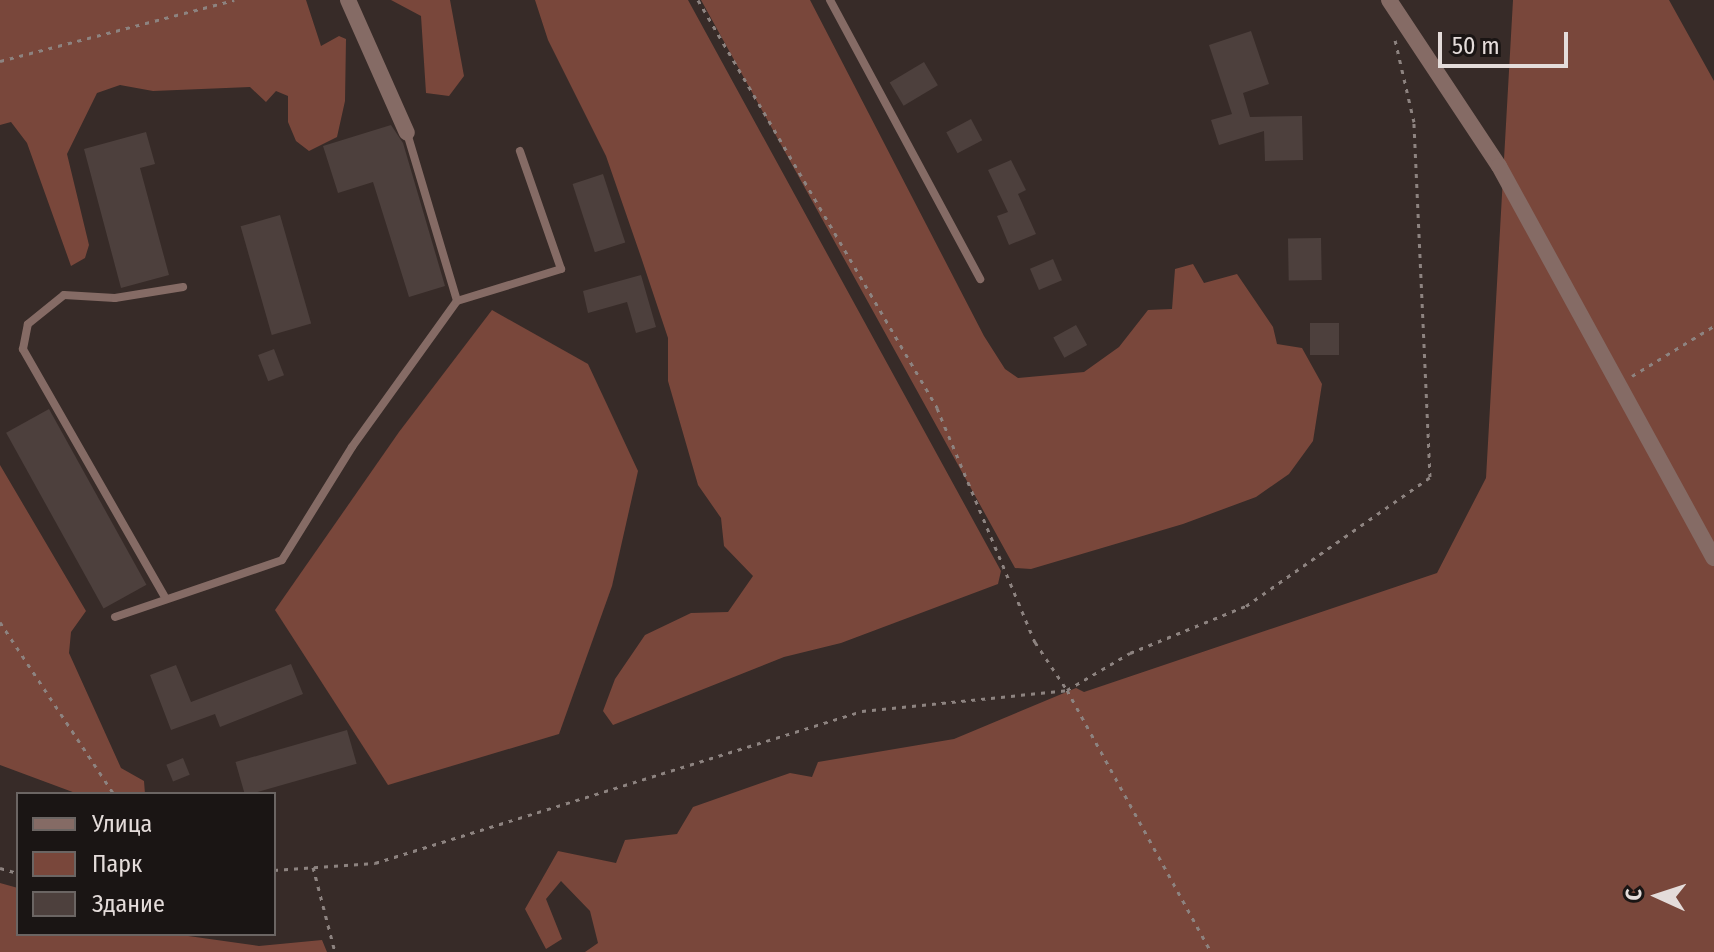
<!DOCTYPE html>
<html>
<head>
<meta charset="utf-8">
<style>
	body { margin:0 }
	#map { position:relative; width:1714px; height:952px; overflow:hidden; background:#372b28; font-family:"Fira Sans Condensed",sans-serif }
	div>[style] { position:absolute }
	.green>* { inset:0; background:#79473b }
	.building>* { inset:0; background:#4d403d; transform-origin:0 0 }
	.path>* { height:3px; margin-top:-1.5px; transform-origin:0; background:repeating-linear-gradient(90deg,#8d8380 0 4px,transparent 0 10px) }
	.lane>* { height:8px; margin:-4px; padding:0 4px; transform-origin:4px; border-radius:4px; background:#856b65 }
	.street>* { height:16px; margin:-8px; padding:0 8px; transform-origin:8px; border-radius:8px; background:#856b65 }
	span { translate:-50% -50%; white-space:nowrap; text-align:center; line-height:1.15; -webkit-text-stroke:7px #1a1514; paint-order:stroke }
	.legend { position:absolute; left:16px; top:792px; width:260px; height:144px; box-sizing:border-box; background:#1a1514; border:2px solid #6b6563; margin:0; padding:10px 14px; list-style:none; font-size:24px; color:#e4dcda }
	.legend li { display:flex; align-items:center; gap:16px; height:40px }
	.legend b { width:40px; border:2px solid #6b6563 }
	.north { position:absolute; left:1618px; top:856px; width:80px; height:80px; -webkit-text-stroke:6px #1a1514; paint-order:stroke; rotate:273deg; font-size:22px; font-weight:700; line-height:32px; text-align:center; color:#e4dcda }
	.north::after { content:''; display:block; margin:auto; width:28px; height:36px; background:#e4dcda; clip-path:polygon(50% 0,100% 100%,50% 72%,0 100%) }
	.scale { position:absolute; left:1438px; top:32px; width:130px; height:36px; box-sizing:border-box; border:4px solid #e4dcda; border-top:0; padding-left:10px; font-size:24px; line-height:28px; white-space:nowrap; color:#e4dcda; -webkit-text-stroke:6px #1a1514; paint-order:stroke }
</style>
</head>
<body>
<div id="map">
	<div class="green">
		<i style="clip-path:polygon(0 0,306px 0,321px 46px,339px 36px,346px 39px,345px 101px,337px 137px,309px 151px,296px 141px,288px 122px,288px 96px,276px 91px,266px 102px,250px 87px,153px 91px,120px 85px,97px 93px,67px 154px,89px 245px,85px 258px,71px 266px,27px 143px,11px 122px,0 125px)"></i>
		<i style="clip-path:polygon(391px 0,450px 0,464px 76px,449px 96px,426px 93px,421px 16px)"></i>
		<i style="clip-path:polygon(535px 0,688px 0,1001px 571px,998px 584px,841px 643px,784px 657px,613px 725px,603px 711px,615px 679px,645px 635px,691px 613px,728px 612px,753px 576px,724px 546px,721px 518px,698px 485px,668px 381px,668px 338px,641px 257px,606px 156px,548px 40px)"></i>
		<i style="clip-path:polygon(701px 0,810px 0,984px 336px,1005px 369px,1018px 378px,1084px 372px,1119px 347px,1148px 310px,1172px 309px,1175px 269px,1193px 264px,1204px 283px,1237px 274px,1273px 327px,1277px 344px,1302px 348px,1322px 384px,1313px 441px,1289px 474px,1256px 497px,1183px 524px,1031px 569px,1015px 568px)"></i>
		<i style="clip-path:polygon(1513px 0,1669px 0,1714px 81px,1714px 952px,585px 952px,598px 943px,590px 911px,561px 881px,546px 899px,562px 939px,546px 949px,525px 909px,558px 851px,616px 863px,625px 840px,677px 834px,693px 807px,790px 773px,812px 777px,818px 762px,954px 739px,1076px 688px,1084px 692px,1437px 573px,1486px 478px)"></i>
		<i style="clip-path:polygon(492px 310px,588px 364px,638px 471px,612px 586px,559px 734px,388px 785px,275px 610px,399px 432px)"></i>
		<i style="clip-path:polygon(0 465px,86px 611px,71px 632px,69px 653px,121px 768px,144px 781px,145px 794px,78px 794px,0 765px)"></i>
		<i style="clip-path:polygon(0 883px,18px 888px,18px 934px,174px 934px,259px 946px,322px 940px,327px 952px,0 952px)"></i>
	</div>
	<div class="building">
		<i style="clip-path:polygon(1251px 31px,1269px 84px,1243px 93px,1250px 117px,1302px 116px,1303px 160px,1265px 161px,1264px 131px,1219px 145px,1211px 120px,1232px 114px,1209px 45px)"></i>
		<i style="left:924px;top:62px;width:27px;height:40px;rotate:59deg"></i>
		<i style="left:971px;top:119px;width:24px;height:28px;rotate:62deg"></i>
		<i style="clip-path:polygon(391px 125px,403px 143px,445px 286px,409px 297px,373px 182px,338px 193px,323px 146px)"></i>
		<i style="clip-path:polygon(146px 132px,155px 164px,140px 168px,169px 275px,121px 288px,84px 149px)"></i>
		<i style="clip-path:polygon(1011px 160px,1026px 190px,1018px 194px,1036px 234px,1009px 245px,997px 216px,1008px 212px,988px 170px)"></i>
		<i style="left:603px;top:174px;width:72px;height:32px;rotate:72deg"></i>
		<i style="left:280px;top:215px;width:113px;height:41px;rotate:74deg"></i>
		<i style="left:1321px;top:238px;width:42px;height:33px;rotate:89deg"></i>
		<i style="left:1053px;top:259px;width:23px;height:25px;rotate:67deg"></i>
		<i style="clip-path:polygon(641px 275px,656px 327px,636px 333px,627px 302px,588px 313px,583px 291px)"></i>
		<i style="left:1310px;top:323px;width:29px;height:32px"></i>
		<i style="left:1076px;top:325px;width:23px;height:26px;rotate:61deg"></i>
		<i style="left:274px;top:349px;width:28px;height:17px;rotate:69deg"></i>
		<i style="left:49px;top:409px;width:201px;height:49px;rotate:61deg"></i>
		<i style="clip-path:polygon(291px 664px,303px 694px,220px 727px,215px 714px,171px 730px,150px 675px,176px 665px,191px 702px)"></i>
		<i style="left:347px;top:730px;width:35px;height:116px;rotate:74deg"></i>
		<i style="left:183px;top:758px;width:18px;height:18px;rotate:68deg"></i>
	</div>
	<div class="path">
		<i style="left:698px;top:0;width:473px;rotate:59.6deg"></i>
		<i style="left:937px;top:408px;width:254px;rotate:67.3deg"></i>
		<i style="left:1035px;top:642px;width:58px;rotate:56.3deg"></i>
		<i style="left:1067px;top:690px;width:299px;rotate:61.2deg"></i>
		<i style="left:0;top:61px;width:242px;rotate:-14.6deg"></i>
		<i style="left:1632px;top:376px;width:96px;rotate:-31.4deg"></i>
		<i style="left:0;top:622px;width:206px;rotate:56.5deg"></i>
		<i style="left:313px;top:867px;width:88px;rotate:75.5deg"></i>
		<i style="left:0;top:868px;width:19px;rotate:16deg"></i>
		<i style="left:274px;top:870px;width:101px;rotate:-4deg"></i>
		<i style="left:375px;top:863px;width:510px;rotate:-17.33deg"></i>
		<i style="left:862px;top:711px;width:206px;rotate:-5.8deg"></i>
		<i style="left:1067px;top:690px;width:73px;rotate:-30.4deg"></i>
		<i style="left:1130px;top:653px;width:125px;rotate:-22.1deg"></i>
		<i style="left:1246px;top:606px;width:225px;rotate:-35deg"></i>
		<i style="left:1430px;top:477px;width:355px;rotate:-92.6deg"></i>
		<i style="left:1414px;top:122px;width:84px;rotate:-103deg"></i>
	</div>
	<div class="lane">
		<i style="left:830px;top:0;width:317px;rotate:61.7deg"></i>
		<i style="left:407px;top:133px;width:175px;rotate:73.4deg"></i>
		<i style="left:166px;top:599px;width:288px;rotate:-119.8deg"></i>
		<i style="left:23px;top:349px;width:25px;rotate:-79deg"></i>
		<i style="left:28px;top:324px;width:46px;rotate:-38.9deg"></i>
		<i style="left:64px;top:295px;width:51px;rotate:3.4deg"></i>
		<i style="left:115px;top:298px;width:69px;rotate:-9.2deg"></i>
		<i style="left:115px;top:617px;width:176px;rotate:-18.8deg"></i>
		<i style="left:282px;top:560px;width:133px;rotate:-58.2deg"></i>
		<i style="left:352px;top:447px;width:180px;rotate:-54.3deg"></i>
		<i style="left:457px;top:301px;width:109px;rotate:-17.1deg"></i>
		<i style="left:561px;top:269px;width:125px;rotate:-109.2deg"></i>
	</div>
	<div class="street">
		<i style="left:348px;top:0;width:145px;rotate:66.1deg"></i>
		<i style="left:1389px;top:0;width:199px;rotate:56.5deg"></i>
		<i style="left:1499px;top:166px;width:447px;rotate:61.3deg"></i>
	</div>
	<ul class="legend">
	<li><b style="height:10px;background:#856b65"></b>Улица</li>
	<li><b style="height:22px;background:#79473b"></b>Парк</li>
	<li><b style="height:22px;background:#4d403d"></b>Здание</li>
	</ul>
	<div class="north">С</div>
	<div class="scale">50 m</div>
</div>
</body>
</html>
